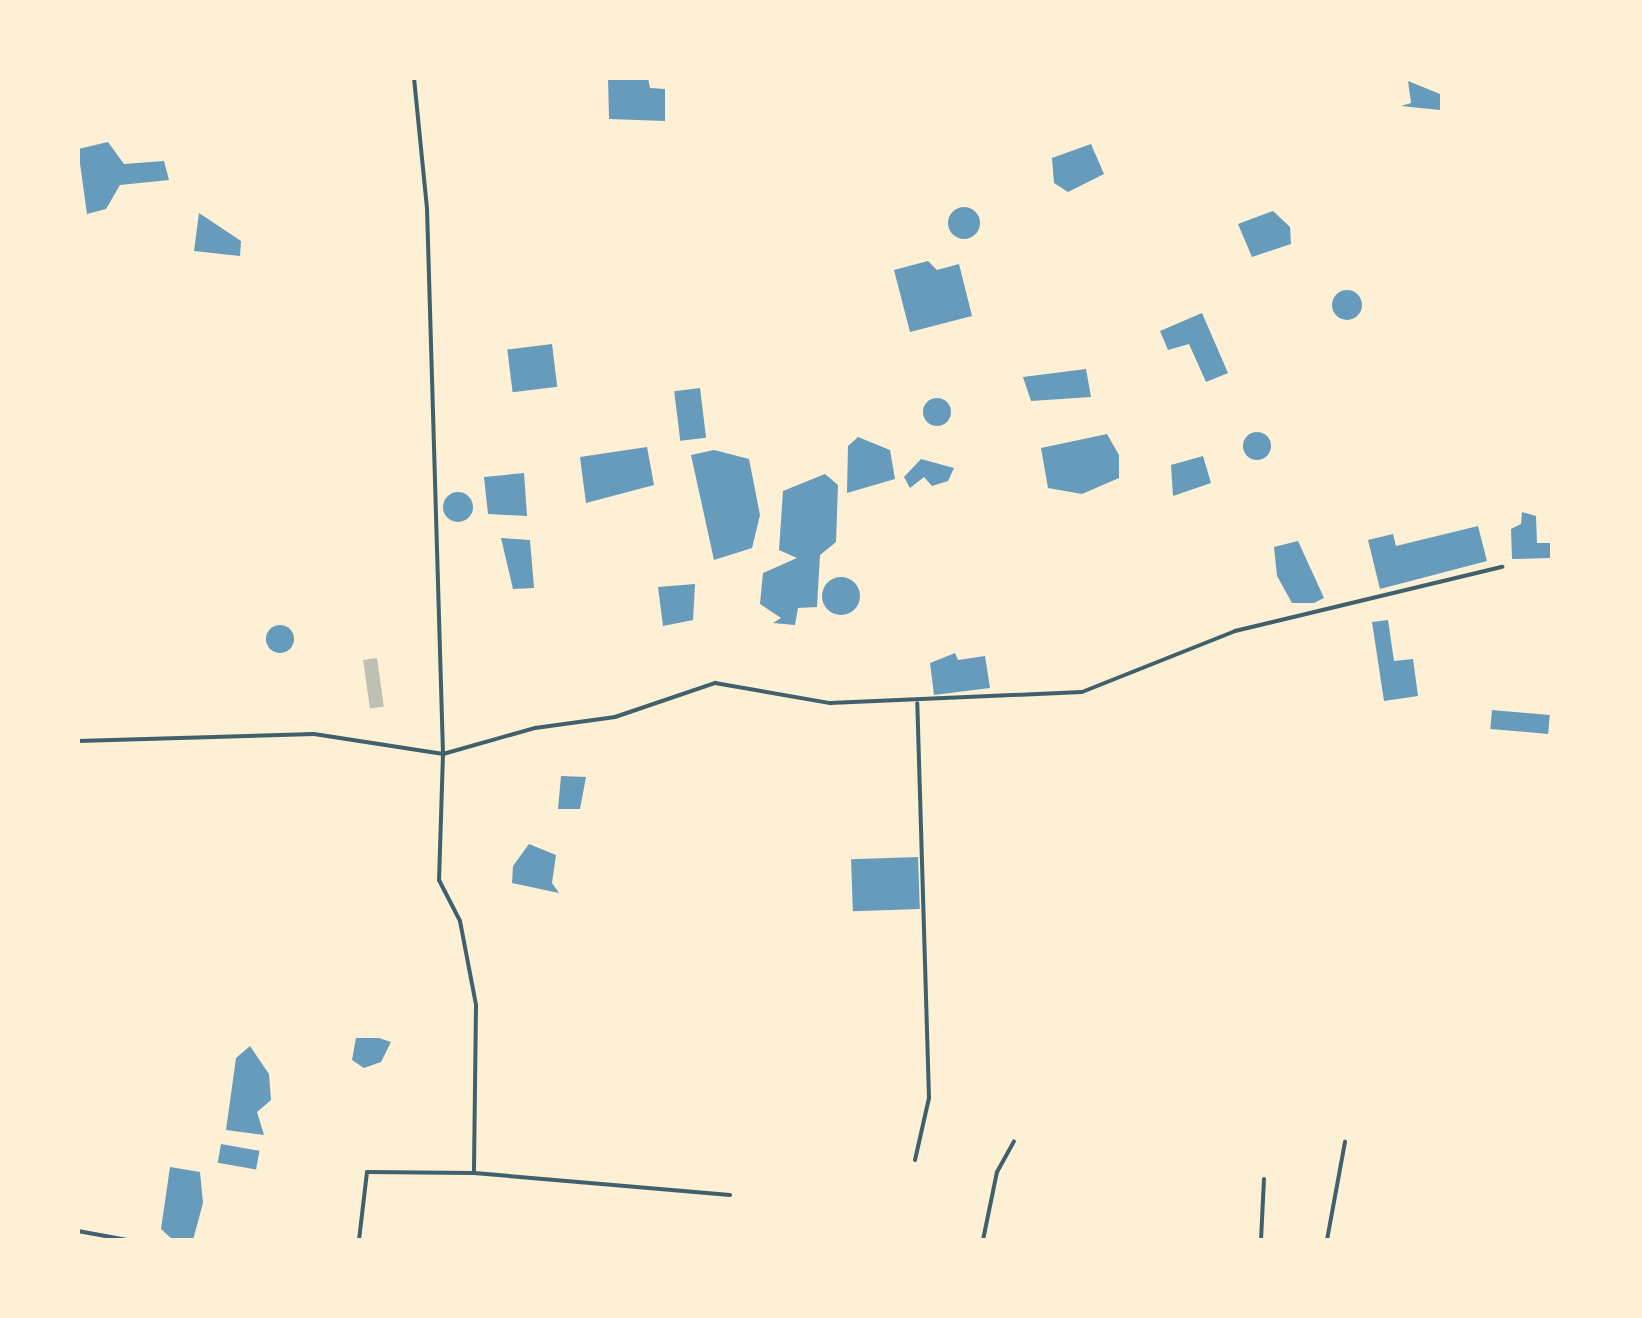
<!DOCTYPE html>
<html>
<head>
<meta charset="utf-8">
<style>
	body { margin:0 }
	#map { position:relative; width:1642px; height:1318px; overflow:hidden; background:#fdf0d5; font-family:Raleway,sans-serif }
	div>[style] { position:absolute }
	.water>* { inset:0; background:#669bbc; transform-origin:0 0 }
	.round { border-radius:50% }
	.building>* { inset:0; background:#bec0b2; transform-origin:0 0 }
	.minor>* { height:4px; margin:-2px; padding:0 2px; transform-origin:2px; border-radius:2px; background:#3f606c }
	span { translate:-50% -50%; white-space:nowrap; text-align:center; line-height:1.15; -webkit-text-stroke:8px #fdf0d5; paint-order:stroke }
	.frame { position:absolute; inset:0; border:80px solid #fdf0d5; pointer-events:none }
</style>
</head>
<body>
<div id="map">
	<div class="water">
		<i style="clip-path:polygon(608px 78px,648px 78px,650px 88px,665px 89px,665px 121px,609px 119px)"></i>
		<i style="clip-path:polygon(1408px 81px,1440px 94px,1440px 110px,1401px 106px,1411px 103px)"></i>
		<i style="clip-path:polygon(108px 142px,124px 164px,164px 161px,169px 180px,120px 185px,106px 209px,87px 214px,78px 149px)"></i>
		<i style="clip-path:polygon(1091px 144px,1104px 174px,1068px 192px,1054px 183px,1052px 158px)"></i>
		<i class="round" style="left:948px;top:207px;width:32px;height:32px"></i>
		<i style="clip-path:polygon(1273px 211px,1290px 227px,1291px 244px,1252px 257px,1238px 224px)"></i>
		<i style="clip-path:polygon(199px 213px,241px 241px,240px 256px,194px 251px)"></i>
		<i style="clip-path:polygon(928px 261px,937px 270px,959px 264px,972px 316px,910px 332px,894px 270px)"></i>
		<i class="round" style="left:1332px;top:290px;width:30px;height:30px"></i>
		<i style="clip-path:polygon(1202px 313px,1228px 373px,1206px 382px,1189px 344px,1168px 350px,1160px 331px)"></i>
		<i style="left:552px;top:344px;width:43px;height:45px;rotate:83deg"></i>
		<i style="clip-path:polygon(1086px 369px,1091px 397px,1031px 401px,1023px 377px)"></i>
		<i style="left:700px;top:388px;width:50px;height:26px;rotate:83deg"></i>
		<i class="round" style="left:923px;top:398px;width:28px;height:28px"></i>
		<i class="round" style="left:1243px;top:432px;width:28px;height:28px"></i>
		<i style="clip-path:polygon(1107px 434px,1119px 455px,1119px 478px,1082px 494px,1048px 488px,1041px 448px)"></i>
		<i style="clip-path:polygon(858px 437px,890px 450px,895px 479px,847px 493px,848px 446px)"></i>
		<i style="clip-path:polygon(647px 447px,654px 485px,586px 503px,580px 457px)"></i>
		<i style="clip-path:polygon(714px 450px,749px 459px,760px 515px,752px 548px,714px 560px,691px 455px)"></i>
		<i style="clip-path:polygon(1203px 456px,1211px 483px,1173px 496px,1171px 465px)"></i>
		<i style="clip-path:polygon(921px 459px,954px 468px,948px 481px,932px 486px,924px 477px,910px 488px,904px 477px)"></i>
		<i style="clip-path:polygon(524px 473px,527px 516px,488px 514px,484px 477px)"></i>
		<i style="clip-path:polygon(825px 474px,838px 485px,836px 542px,820px 555px,817px 607px,798px 608px,795px 625px,773px 623px,781px 618px,760px 604px,763px 573px,797px 558px,779px 550px,783px 491px)"></i>
		<i class="round" style="left:443px;top:492px;width:30px;height:30px"></i>
		<i style="clip-path:polygon(1522px 512px,1536px 516px,1537px 543px,1550px 543px,1550px 558px,1512px 559px,1511px 529px,1521px 524px)"></i>
		<i style="clip-path:polygon(1478px 526px,1487px 561px,1380px 589px,1368px 540px,1393px 534px,1396px 546px)"></i>
		<i style="clip-path:polygon(501px 538px,530px 540px,534px 588px,513px 589px)"></i>
		<i style="clip-path:polygon(1298px 541px,1324px 598px,1314px 603px,1292px 603px,1277px 576px,1274px 547px)"></i>
		<i class="round" style="left:822px;top:577px;width:38px;height:38px"></i>
		<i style="clip-path:polygon(695px 584px,693px 620px,663px 626px,658px 587px)"></i>
		<i style="clip-path:polygon(1388px 620px,1394px 661px,1413px 659px,1418px 696px,1384px 701px,1372px 622px)"></i>
		<i class="round" style="left:266px;top:625px;width:28px;height:28px"></i>
		<i style="clip-path:polygon(955px 653px,958px 660px,985px 656px,990px 688px,934px 695px,930px 663px)"></i>
		<i style="left:1492px;top:710px;width:58px;height:19px;rotate:5deg"></i>
		<i style="clip-path:polygon(561px 776px,586px 777px,580px 809px,558px 809px)"></i>
		<i style="clip-path:polygon(529px 844px,556px 855px,552px 883px,559px 893px,512px 883px,513px 866px)"></i>
		<i style="left:918px;top:857px;width:52px;height:67px;rotate:88deg"></i>
		<i style="clip-path:polygon(356px 1038px,379px 1038px,391px 1042px,381px 1062px,364px 1068px,352px 1060px)"></i>
		<i style="clip-path:polygon(250px 1046px,269px 1074px,271px 1100px,257px 1112px,264px 1135px,226px 1130px,236px 1058px)"></i>
		<i style="left:221px;top:1144px;width:39px;height:19px;rotate:10deg"></i>
		<i style="clip-path:polygon(170px 1167px,200px 1172px,203px 1203px,193px 1240px,173px 1240px,161px 1229px)"></i>
	</div>
	<div class="building">
		<i style="left:377px;top:658px;width:49px;height:14px;rotate:82deg"></i>
	</div>
	<div class="minor">
		<i style="left:414px;top:78px;width:131px;rotate:84.3deg"></i>
		<i style="left:427px;top:208px;width:546px;rotate:88.32deg"></i>
		<i style="left:443px;top:754px;width:126px;rotate:91.8deg"></i>
		<i style="left:439px;top:880px;width:46px;rotate:62.9deg"></i>
		<i style="left:460px;top:921px;width:86px;rotate:79.2deg"></i>
		<i style="left:476px;top:1005px;width:168px;rotate:90.7deg"></i>
		<i style="left:78px;top:741px;width:236px;rotate:-1.7deg"></i>
		<i style="left:314px;top:734px;width:131px;rotate:8.8deg"></i>
		<i style="left:443px;top:754px;width:96px;rotate:-15.8deg"></i>
		<i style="left:535px;top:728px;width:81px;rotate:-7.8deg"></i>
		<i style="left:615px;top:717px;width:106px;rotate:-18.8deg"></i>
		<i style="left:715px;top:683px;width:117px;rotate:9.9deg"></i>
		<i style="left:830px;top:703px;width:252px;rotate:-2.5deg"></i>
		<i style="left:1082px;top:692px;width:165px;rotate:-21.7deg"></i>
		<i style="left:1235px;top:631px;width:275px;rotate:-13.5deg"></i>
		<i style="left:915px;top:1160px;width:64px;rotate:-77.3deg"></i>
		<i style="left:929px;top:1098px;width:395px;rotate:-91.7deg"></i>
		<i style="left:78px;top:1231px;width:50px;rotate:10.4deg"></i>
		<i style="left:359px;top:1240px;width:68px;rotate:-83.3deg"></i>
		<i style="left:367px;top:1172px;width:107px;rotate:0.5deg"></i>
		<i style="left:474px;top:1173px;width:257px;rotate:4.9deg"></i>
		<i style="left:983px;top:1240px;width:69px;rotate:-78.4deg"></i>
		<i style="left:997px;top:1172px;width:35px;rotate:-61deg"></i>
		<i style="left:1261px;top:1240px;width:61px;rotate:-87.2deg"></i>
		<i style="left:1327px;top:1240px;width:100px;rotate:-79.6deg"></i>
	</div>
	<div class="frame"></div>
</div>
</body>
</html>
